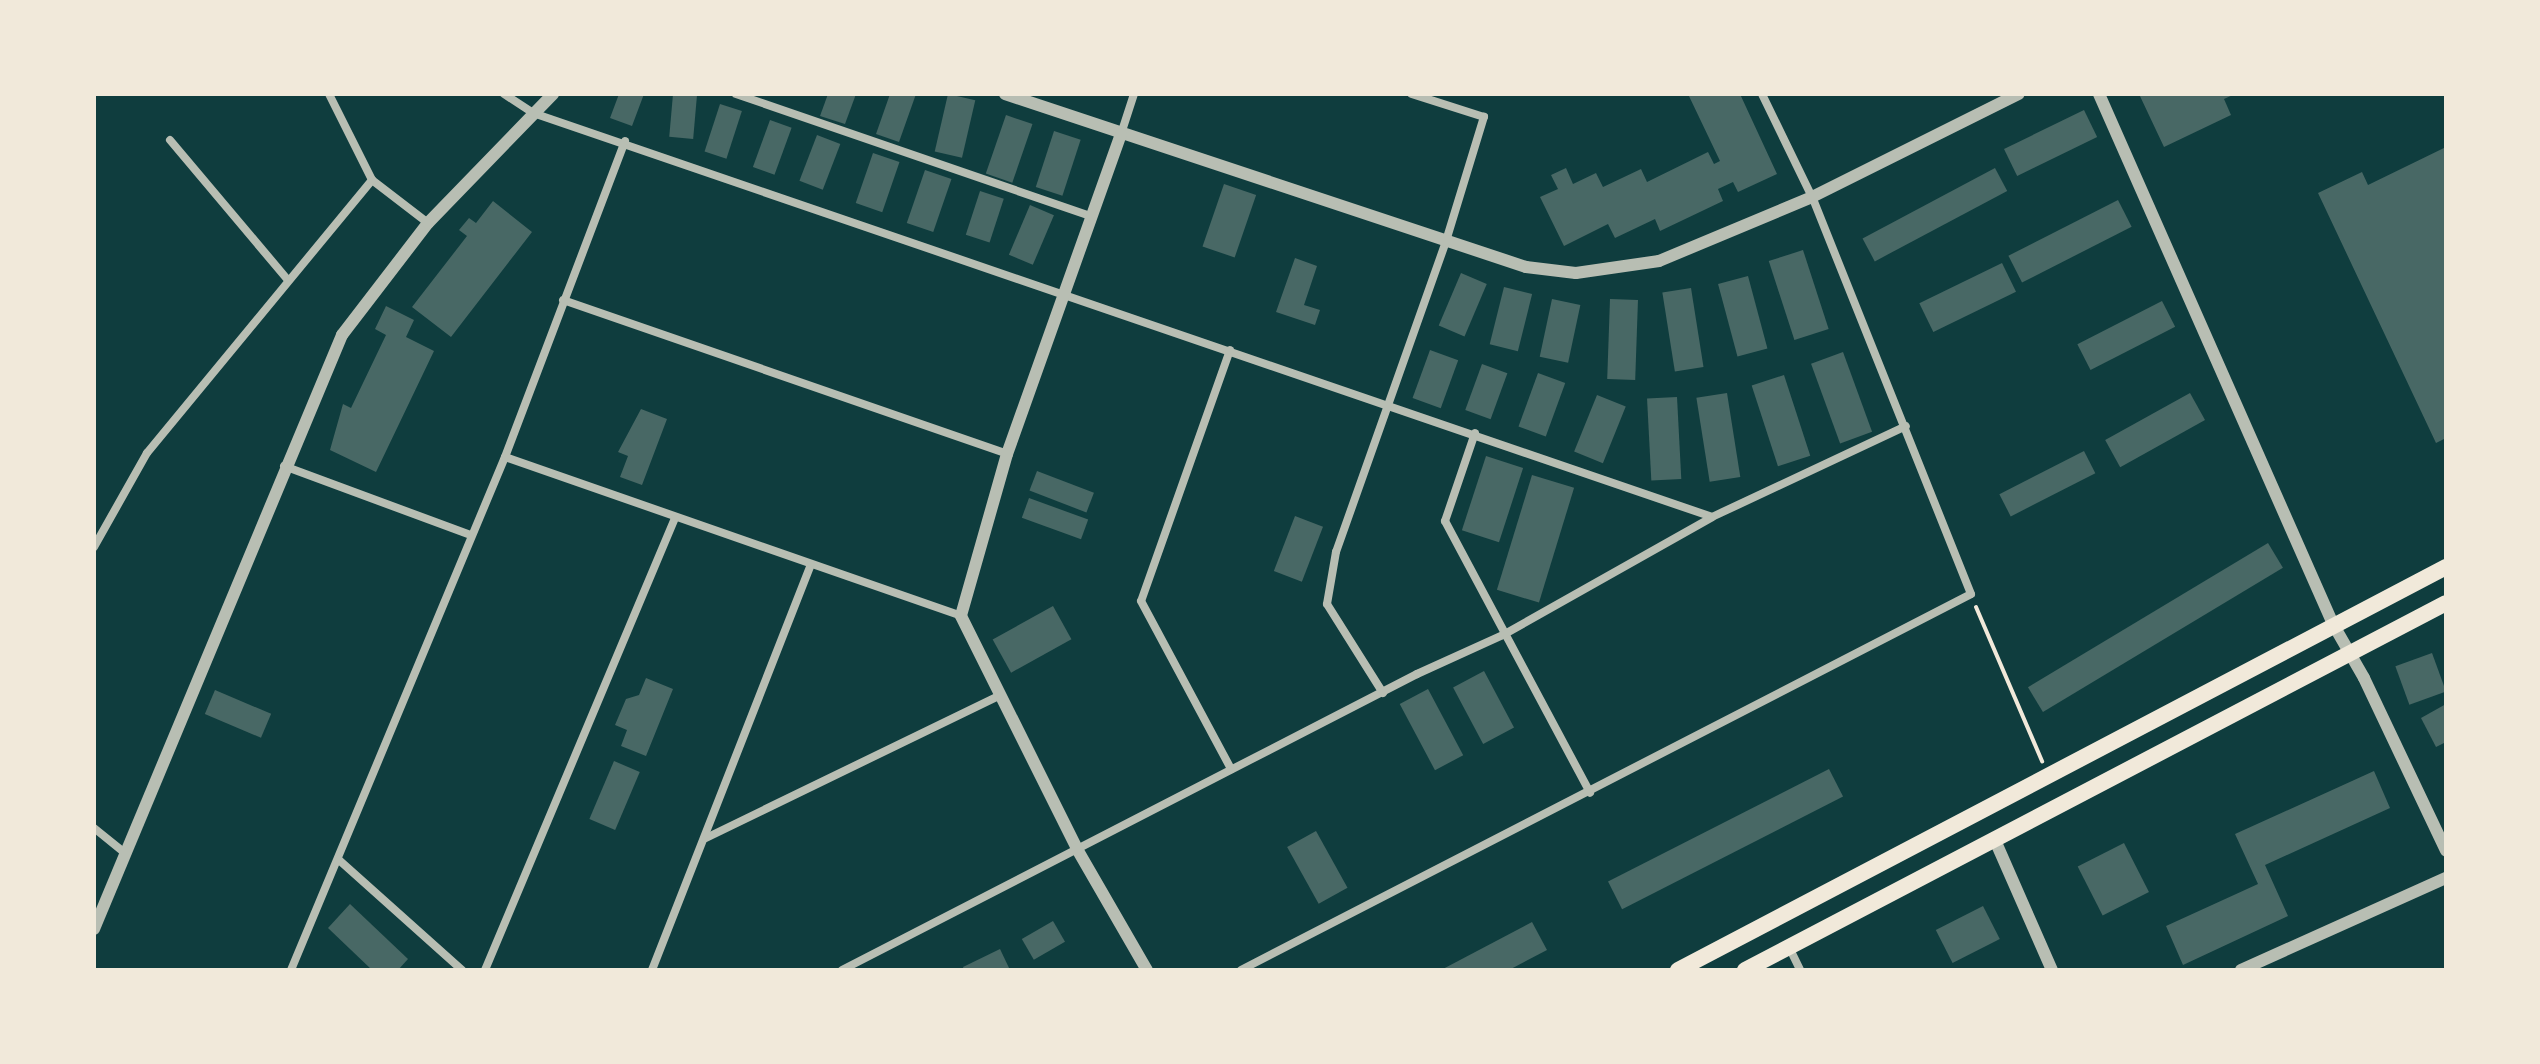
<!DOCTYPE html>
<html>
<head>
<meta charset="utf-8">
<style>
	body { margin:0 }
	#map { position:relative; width:2540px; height:1064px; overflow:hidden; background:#0f3d3e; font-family:Ubuntu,sans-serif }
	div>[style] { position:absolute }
	.building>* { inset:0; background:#486865; transform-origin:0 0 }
	.path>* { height:4px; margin:-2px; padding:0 2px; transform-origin:2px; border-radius:2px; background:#f1e9da }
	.minor>* { height:8px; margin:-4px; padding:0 4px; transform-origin:4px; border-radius:4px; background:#b8beb3 }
	.tertiary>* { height:12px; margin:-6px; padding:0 6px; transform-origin:6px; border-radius:6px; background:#b8beb3 }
	.trunk>* { height:16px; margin:-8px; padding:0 8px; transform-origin:8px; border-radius:8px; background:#f1e9da }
	span { translate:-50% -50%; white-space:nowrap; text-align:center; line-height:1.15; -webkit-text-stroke:7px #f1e9da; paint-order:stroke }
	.frame { position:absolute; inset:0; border:96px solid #f1e9da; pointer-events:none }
</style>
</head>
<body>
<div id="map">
	<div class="building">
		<i style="clip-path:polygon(619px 94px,644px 94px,632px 126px,610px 118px)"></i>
		<i style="left:673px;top:94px;width:24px;height:43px;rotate:5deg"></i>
		<i style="clip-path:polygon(828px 94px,856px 94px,845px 124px,820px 116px)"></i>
		<i style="clip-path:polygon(890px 94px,916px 94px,899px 142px,876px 134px)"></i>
		<i style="left:948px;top:94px;width:28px;height:59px;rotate:13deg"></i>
		<i style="clip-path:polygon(1688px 94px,1740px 94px,1777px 174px,1738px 192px,1733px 182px,1718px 189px,1723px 201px,1660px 231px,1655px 219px,1615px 238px,1608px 224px,1564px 246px,1540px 197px,1558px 189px,1551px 175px,1566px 168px,1573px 184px,1596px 173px,1603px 187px,1641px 169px,1647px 182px,1708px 152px,1714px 164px,1720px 161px)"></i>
		<i style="clip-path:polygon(2139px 94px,2235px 94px,2224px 99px,2231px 115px,2164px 147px)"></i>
		<i style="left:720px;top:104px;width:23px;height:50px;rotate:18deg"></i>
		<i style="left:2084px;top:110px;width:30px;height:89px;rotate:64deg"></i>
		<i style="left:1006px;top:115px;width:28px;height:62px;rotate:19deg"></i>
		<i style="left:770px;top:120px;width:23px;height:50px;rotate:20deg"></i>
		<i style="left:1054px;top:131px;width:28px;height:59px;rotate:18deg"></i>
		<i style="left:817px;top:135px;width:25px;height:49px;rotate:21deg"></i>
		<i style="clip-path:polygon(2446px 147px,2446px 438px,2436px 443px,2318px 193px,2362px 172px,2368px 185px)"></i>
		<i style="left:873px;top:153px;width:28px;height:53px;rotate:19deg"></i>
		<i style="left:1995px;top:168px;width:26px;height:150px;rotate:62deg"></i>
		<i style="left:925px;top:170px;width:28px;height:56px;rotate:19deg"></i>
		<i style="left:1224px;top:184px;width:34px;height:66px;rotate:19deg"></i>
		<i style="left:980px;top:191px;width:25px;height:46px;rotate:18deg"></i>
		<i style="left:2118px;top:200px;width:30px;height:123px;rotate:63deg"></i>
		<i style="clip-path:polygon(493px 201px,532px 232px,451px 337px,412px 307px,467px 236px,459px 230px,469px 218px,476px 223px)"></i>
		<i style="left:1030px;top:205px;width:26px;height:54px;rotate:23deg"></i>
		<i style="left:1803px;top:250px;width:83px;height:36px;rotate:72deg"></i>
		<i style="clip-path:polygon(1295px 258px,1317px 266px,1304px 305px,1320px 310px,1315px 325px,1276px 312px)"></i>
		<i style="left:2002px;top:263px;width:32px;height:92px;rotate:64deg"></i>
		<i style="left:1461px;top:273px;width:28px;height:57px;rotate:23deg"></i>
		<i style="left:1748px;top:276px;width:75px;height:31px;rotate:75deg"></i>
		<i style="left:1504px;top:287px;width:29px;height:59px;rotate:14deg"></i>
		<i style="left:1691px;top:288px;width:80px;height:29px;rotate:81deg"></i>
		<i style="left:1552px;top:299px;width:29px;height:59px;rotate:12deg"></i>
		<i style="left:1610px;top:299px;width:28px;height:80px;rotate:2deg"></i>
		<i style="left:2162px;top:301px;width:29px;height:95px;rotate:63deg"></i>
		<i style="clip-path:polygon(386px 306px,414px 320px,406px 337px,434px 351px,376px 472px,330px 450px,343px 404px,351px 408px,386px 335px,375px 329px)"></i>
		<i style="left:1430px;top:350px;width:30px;height:51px;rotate:20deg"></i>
		<i style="left:1843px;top:352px;width:85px;height:34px;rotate:70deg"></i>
		<i style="left:1482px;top:364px;width:27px;height:49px;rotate:20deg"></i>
		<i style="left:1538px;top:373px;width:29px;height:57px;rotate:20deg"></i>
		<i style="left:1784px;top:375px;width:85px;height:34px;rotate:72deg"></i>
		<i style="left:1727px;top:393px;width:85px;height:31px;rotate:81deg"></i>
		<i style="left:2190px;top:393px;width:31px;height:97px;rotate:61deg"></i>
		<i style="left:1597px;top:395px;width:31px;height:61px;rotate:22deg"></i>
		<i style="left:1677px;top:397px;width:82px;height:30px;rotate:87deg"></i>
		<i style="clip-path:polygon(641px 409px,667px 419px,642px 485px,620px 477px,628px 456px,618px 452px)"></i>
		<i style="left:2084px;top:451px;width:25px;height:95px;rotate:63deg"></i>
		<i style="left:1486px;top:456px;width:39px;height:78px;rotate:18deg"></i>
		<i style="left:1037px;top:471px;width:61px;height:21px;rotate:21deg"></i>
		<i style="left:1532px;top:475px;width:44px;height:120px;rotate:17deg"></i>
		<i style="left:1029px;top:498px;width:63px;height:21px;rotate:20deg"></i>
		<i style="left:1295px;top:516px;width:30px;height:59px;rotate:21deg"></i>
		<i style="left:2268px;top:543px;width:29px;height:280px;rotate:59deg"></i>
		<i style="left:1053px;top:606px;width:38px;height:69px;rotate:61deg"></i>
		<i style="left:2432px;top:653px;width:41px;height:39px;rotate:70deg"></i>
		<i style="left:1484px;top:671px;width:64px;height:35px;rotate:62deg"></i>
		<i style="clip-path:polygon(646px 678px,673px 689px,646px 756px,621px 746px,627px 730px,615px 725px,626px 699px,639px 695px)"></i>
		<i style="left:1428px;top:689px;width:75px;height:32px;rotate:62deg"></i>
		<i style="left:215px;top:690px;width:61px;height:26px;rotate:23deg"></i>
		<i style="clip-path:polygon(2446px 704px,2446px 742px,2436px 747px,2421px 718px)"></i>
		<i style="left:614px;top:761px;width:28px;height:63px;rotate:23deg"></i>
		<i style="left:1829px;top:769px;width:31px;height:248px;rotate:63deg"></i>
		<i style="clip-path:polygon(2374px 771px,2390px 808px,2265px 865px,2288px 916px,2183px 965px,2166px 926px,2258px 884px,2235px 834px)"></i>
		<i style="left:1316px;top:831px;width:65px;height:33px;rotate:61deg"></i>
		<i style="left:2124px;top:843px;width:55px;height:52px;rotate:63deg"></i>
		<i style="clip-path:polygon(350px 904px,408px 959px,398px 970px,372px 970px,328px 928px)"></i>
		<i style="left:1983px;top:906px;width:37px;height:53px;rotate:63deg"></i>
		<i style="left:1053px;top:921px;width:24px;height:36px;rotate:60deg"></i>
		<i style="clip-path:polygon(1532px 922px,1547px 950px,1509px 970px,1441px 970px)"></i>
		<i style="clip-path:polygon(1000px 949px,1010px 970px,964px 970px,963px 967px)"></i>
	</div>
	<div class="path">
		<i style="left:1976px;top:607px;width:168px;rotate:66.8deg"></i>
	</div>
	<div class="minor">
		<i style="left:329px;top:94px;width:96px;rotate:63.4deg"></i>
		<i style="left:372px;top:180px;width:71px;rotate:37.5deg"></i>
		<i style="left:504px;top:94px;width:35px;rotate:33deg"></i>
		<i style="left:533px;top:113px;width:1246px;rotate:18.91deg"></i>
		<i style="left:736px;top:94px;width:374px;rotate:19deg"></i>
		<i style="left:1121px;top:134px;width:42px;rotate:-72deg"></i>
		<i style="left:170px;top:140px;width:183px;rotate:49.9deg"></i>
		<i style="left:563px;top:300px;width:470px;rotate:19.1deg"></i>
		<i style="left:1230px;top:350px;width:266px;rotate:109.5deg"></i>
		<i style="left:1141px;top:601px;width:191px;rotate:61.8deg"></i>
		<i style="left:1475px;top:433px;width:93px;rotate:108.8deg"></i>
		<i style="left:1445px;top:521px;width:308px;rotate:61.9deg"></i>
		<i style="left:505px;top:457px;width:483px;rotate:19.2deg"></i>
		<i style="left:284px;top:466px;width:199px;rotate:20.3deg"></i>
		<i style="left:94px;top:547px;width:108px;rotate:-60.6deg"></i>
		<i style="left:147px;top:453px;width:354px;rotate:-50.5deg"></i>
		<i style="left:1383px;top:693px;width:105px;rotate:-122.2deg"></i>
		<i style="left:1327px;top:604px;width:53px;rotate:-80.2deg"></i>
		<i style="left:1336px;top:552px;width:330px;rotate:-70.5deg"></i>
		<i style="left:1446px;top:241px;width:130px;rotate:-73deg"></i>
		<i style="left:1484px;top:117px;width:76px;rotate:-162.3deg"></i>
		<i style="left:94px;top:828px;width:40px;rotate:39deg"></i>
		<i style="left:706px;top:838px;width:325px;rotate:-25.9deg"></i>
		<i style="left:339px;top:860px;width:165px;rotate:41.8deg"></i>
		<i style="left:1789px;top:947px;width:25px;rotate:64deg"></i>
		<i style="left:291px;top:970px;width:556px;rotate:-67.36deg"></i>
		<i style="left:505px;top:457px;width:338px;rotate:-69.2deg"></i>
		<i style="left:485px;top:970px;width:489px;rotate:-67.2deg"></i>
		<i style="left:652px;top:970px;width:435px;rotate:-68.6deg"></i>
		<i style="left:842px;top:970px;width:647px;rotate:-27.24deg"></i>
		<i style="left:1417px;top:674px;width:94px;rotate:-24.4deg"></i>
		<i style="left:1503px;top:635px;width:240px;rotate:-29.4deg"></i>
		<i style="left:1712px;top:517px;width:214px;rotate:-25.1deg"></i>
		<i style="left:1241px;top:970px;width:821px;rotate:-27.25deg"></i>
		<i style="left:1971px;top:594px;width:428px;rotate:-111.8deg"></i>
		<i style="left:1812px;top:197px;width:114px;rotate:-115.9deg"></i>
	</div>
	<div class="tertiary">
		<i style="left:1005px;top:94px;width:549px;rotate:18.37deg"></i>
		<i style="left:1526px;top:267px;width:50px;rotate:6.8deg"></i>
		<i style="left:1576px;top:273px;width:84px;rotate:-8.2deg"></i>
		<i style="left:1659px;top:261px;width:166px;rotate:-22.7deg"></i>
		<i style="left:1812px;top:197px;width:231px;rotate:-26.5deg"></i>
		<i style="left:2099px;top:94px;width:579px;rotate:66.18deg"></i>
		<i style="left:2333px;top:624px;width:62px;rotate:60.1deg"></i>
		<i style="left:2364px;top:678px;width:191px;rotate:64.6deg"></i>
		<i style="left:1121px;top:134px;width:340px;rotate:109.6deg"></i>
		<i style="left:1007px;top:454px;width:168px;rotate:105.9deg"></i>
		<i style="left:961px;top:616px;width:260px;rotate:63.5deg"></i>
		<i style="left:1077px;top:849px;width:140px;rotate:60deg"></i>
		<i style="left:1994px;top:838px;width:144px;rotate:66.3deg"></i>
		<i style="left:94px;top:929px;width:644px;rotate:-67.34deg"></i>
		<i style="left:342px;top:335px;width:141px;rotate:-52.5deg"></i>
		<i style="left:428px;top:223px;width:180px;rotate:-45.9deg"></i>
		<i style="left:2241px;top:970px;width:225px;rotate:-24.2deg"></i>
	</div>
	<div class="trunk">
		<i style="left:1678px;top:970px;width:867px;rotate:-27.69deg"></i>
		<i style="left:1745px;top:970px;width:791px;rotate:-27.63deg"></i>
	</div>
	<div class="frame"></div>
</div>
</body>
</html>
